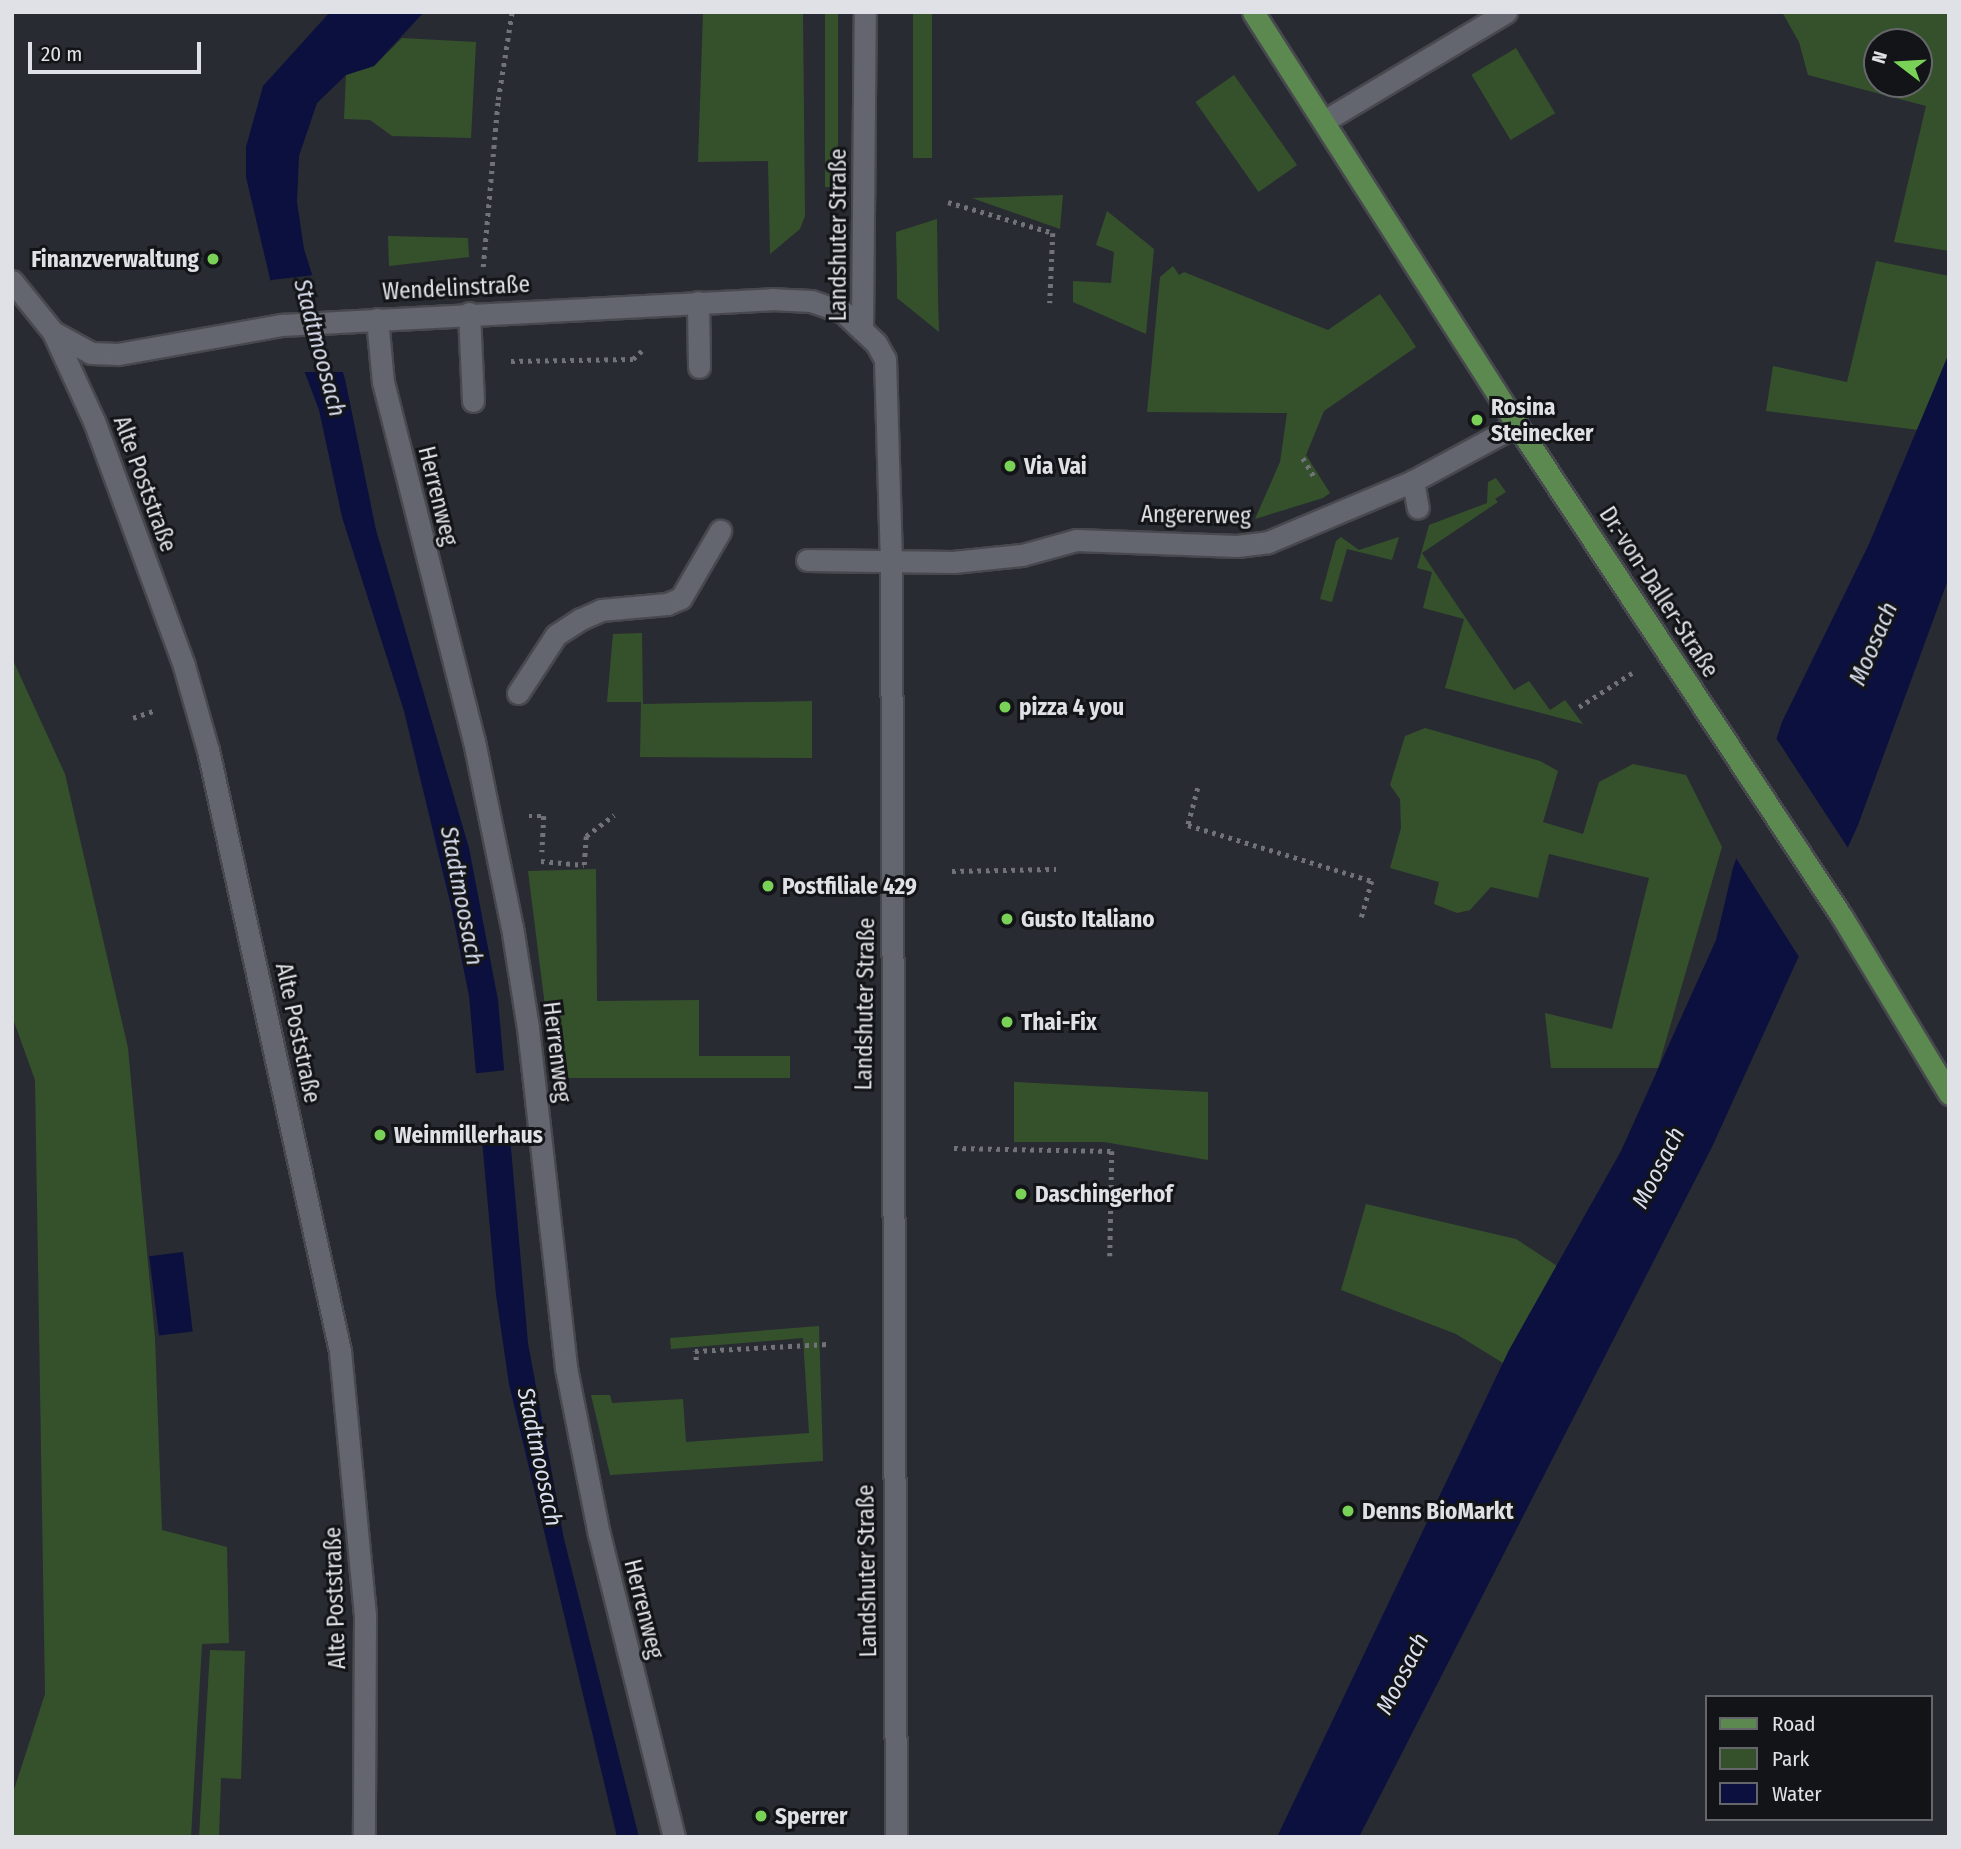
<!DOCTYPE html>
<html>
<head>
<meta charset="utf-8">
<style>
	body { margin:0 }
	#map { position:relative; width:1961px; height:1849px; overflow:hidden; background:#292b32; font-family:"Fira Sans Condensed",sans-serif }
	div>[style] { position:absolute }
	.green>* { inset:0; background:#35512c; transform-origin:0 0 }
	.water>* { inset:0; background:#0b103f; transform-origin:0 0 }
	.pier>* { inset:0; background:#292b32; transform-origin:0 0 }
	.path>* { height:4.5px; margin-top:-2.25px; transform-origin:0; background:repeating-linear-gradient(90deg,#717379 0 3.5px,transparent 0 8.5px) }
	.roads { filter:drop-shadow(2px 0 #48494f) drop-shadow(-2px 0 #48494f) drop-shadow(0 2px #48494f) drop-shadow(0 -2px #48494f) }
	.minor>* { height:21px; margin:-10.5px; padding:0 10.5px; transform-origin:10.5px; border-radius:10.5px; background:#64666f }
	.major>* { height:21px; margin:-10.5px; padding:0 10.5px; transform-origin:10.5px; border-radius:10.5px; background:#5c894f }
	.dots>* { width:19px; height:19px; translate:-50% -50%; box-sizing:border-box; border:4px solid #131417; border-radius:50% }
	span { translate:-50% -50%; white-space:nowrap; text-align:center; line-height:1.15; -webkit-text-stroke:6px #131417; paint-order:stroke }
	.street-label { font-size:23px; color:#e0e1e6 }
	.poi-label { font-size:23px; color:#e0e1e6; font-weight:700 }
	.right { translate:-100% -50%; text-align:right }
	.left { translate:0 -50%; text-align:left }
	.water-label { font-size:24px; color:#d9dfef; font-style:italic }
	.frame { position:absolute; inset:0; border:14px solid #e0e1e6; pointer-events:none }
	.legend { position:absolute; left:1705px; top:1695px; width:228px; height:126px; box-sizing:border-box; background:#131417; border:2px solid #65666a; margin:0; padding:9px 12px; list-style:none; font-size:21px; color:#e0e1e6 }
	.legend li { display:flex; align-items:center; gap:14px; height:35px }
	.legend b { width:35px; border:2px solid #65666a }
	.north { position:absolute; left:1863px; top:28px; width:70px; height:70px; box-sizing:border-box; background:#131417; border:2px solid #65666a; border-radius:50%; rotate:287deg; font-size:19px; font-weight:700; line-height:28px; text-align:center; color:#e0e1e6 }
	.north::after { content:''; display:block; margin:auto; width:24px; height:32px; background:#79d158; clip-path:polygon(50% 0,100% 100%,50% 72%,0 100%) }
	.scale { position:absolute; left:28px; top:42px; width:173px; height:32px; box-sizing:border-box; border:4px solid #e0e1e6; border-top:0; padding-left:9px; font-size:21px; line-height:24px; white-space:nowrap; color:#e0e1e6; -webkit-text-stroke:5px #131417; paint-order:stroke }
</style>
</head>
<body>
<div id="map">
	<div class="green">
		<i style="clip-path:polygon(703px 12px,803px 12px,805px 216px,800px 229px,770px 254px,768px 161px,698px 162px)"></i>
		<i style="left:825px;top:12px;width:13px;height:175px"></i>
		<i style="left:913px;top:12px;width:19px;height:146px"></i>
		<i style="clip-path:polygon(evenodd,1782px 12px,1949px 12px,1949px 251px,1894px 242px,1926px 106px,1808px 75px,1799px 42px,1782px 12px,1877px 42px,1919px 42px,1919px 84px,1877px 84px,1877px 42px)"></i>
		<i style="clip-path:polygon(402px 38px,476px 42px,471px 138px,392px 136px,370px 120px,344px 119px,346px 75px,374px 66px)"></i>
		<i style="left:1516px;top:48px;width:76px;height:52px;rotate:59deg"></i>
		<i style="left:1234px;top:75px;width:110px;height:47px;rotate:55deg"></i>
		<i style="clip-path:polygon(1063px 195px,1060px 229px,972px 198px)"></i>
		<i style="clip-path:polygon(1107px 211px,1154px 249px,1146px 334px,1073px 302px,1073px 281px,1111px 283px,1114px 252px,1096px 245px)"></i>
		<i style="clip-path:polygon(937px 219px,938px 297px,939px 332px,897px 298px,897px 277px,896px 232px)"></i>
		<i style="clip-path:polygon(388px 236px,468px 238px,469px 257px,389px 266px)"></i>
		<i style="clip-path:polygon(1876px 261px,1949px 276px,1949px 353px,1919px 430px,1766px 411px,1773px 366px,1847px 382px)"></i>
		<i style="clip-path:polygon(1173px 266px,1179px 275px,1184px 272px,1328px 330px,1380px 294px,1405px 330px,1416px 347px,1324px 411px,1306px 455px,1330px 493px,1323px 498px,1255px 519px,1280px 462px,1287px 413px,1147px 412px,1160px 277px)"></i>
		<i style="clip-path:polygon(1496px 478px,1506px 492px,1495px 499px,1498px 502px,1422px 553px,1514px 690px,1529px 681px,1550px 710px,1565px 700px,1583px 724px,1445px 688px,1464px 619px,1423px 608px,1432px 572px,1417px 568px,1429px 525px,1487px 503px,1488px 482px)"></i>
		<i style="clip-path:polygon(1341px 537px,1359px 550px,1399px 537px,1392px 560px,1347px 549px,1332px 602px,1320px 599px,1336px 541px)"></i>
		<i style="clip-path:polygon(642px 633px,643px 704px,812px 701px,812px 758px,640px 757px,641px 702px,607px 702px,613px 634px)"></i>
		<i style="clip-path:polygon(12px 658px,65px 774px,128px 1048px,155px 1338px,162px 1530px,227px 1547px,229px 1643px,202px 1644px,191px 1837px,12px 1837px,12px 1796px,45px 1694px,35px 1080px,12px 1016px)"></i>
		<i style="clip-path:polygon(1425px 728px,1540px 761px,1558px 771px,1543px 822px,1583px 834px,1599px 782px,1633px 764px,1686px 775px,1722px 847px,1658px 1068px,1551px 1068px,1545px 1013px,1612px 1029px,1649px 878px,1549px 854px,1538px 898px,1491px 887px,1470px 910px,1457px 913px,1434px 904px,1439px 882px,1390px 868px,1401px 828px,1400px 799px,1390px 785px,1405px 736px)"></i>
		<i style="clip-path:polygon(596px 869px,597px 1001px,699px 1000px,699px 1056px,790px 1056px,790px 1078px,554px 1078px,528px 871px)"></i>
		<i style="clip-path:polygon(1014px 1082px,1208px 1092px,1208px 1160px,1104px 1142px,1014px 1142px)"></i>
		<i style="clip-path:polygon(1366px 1204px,1516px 1239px,1557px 1266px,1503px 1363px,1456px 1334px,1341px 1290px)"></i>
		<i style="clip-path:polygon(819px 1326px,823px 1461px,610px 1475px,591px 1395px,610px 1395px,612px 1403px,683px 1399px,686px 1442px,809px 1433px,803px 1338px,671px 1349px,670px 1338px)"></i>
		<i style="clip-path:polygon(210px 1650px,245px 1651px,241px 1779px,221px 1778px,219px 1837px,199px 1837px)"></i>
	</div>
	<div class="water">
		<i style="clip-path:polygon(330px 12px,424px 12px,374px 66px,346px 75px,317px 103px,299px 156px,297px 202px,304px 249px,345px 379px,376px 530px,469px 848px,498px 1000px,528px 1343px,564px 1539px,639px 1837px,617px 1837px,509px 1384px,496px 1295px,469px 996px,451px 906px,404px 711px,342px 517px,319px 410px,271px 283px,246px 177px,246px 147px,263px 86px)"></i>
		<i style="clip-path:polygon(1949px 353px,1949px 577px,1858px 825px,1794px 967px,1712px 1147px,1359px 1837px,1277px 1837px,1509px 1350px,1621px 1151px,1716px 940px,1733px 868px,1782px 722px,1869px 544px)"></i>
		<i style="left:183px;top:1252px;width:80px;height:34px;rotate:83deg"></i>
	</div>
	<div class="pier">
		<i style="clip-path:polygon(315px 275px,346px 372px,301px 372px,271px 291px,271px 280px)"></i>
		<i style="clip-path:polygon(1774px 735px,1850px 851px,1801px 960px,1734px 855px)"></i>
		<i style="left:507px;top:1070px;width:68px;height:33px;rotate:84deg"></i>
	</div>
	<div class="path">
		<i style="left:948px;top:202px;width:109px;rotate:16.4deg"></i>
		<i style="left:1053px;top:233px;width:70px;rotate:92.5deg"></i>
		<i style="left:483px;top:267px;width:168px;rotate:-84.9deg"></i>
		<i style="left:498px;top:100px;width:89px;rotate:-81deg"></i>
		<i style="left:511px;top:361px;width:122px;rotate:-0.9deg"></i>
		<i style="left:633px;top:359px;width:16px;rotate:-43deg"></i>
		<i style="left:1303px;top:458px;width:23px;rotate:59deg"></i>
		<i style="left:1579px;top:707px;width:63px;rotate:-32.7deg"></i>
		<i style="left:133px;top:718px;width:24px;rotate:-19deg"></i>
		<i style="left:1198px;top:788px;width:38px;rotate:105deg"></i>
		<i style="left:1188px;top:825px;width:192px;rotate:16.9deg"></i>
		<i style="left:1372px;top:881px;width:40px;rotate:106deg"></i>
		<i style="left:529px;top:816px;width:15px"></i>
		<i style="left:544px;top:816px;width:36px;rotate:93deg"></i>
		<i style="left:541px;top:861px;width:43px;rotate:5.3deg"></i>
		<i style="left:584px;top:865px;width:29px;rotate:-86deg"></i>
		<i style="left:586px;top:836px;width:35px;rotate:-37deg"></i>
		<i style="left:952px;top:871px;width:104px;rotate:-1.1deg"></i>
		<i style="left:954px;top:1148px;width:158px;rotate:1.1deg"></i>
		<i style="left:1112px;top:1151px;width:105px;rotate:91.1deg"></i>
		<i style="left:696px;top:1360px;width:9px;rotate:-96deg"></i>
		<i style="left:695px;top:1351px;width:133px;rotate:-3deg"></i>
	</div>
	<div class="roads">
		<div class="minor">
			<i style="left:1324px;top:121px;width:212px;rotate:-30.9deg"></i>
			<i style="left:12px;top:281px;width:65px;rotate:51.2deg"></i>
			<i style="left:53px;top:332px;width:98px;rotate:65.3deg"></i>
			<i style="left:94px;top:421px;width:261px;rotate:69.8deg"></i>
			<i style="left:184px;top:666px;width:87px;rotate:74.1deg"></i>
			<i style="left:208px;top:750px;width:615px;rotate:77.61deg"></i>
			<i style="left:340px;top:1351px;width:267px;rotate:84.6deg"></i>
			<i style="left:365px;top:1617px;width:220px;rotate:90.3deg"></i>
			<i style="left:698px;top:302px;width:65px;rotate:89.1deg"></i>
			<i style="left:469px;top:313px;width:88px;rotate:87.4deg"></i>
			<i style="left:377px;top:319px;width:63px;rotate:84.6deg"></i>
			<i style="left:383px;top:382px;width:370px;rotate:75.8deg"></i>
			<i style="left:474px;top:741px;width:190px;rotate:78.5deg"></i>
			<i style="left:512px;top:927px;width:102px;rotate:81deg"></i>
			<i style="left:528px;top:1028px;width:342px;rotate:83.6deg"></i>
			<i style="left:566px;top:1368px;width:169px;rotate:78.8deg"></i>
			<i style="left:599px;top:1534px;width:312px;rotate:76.1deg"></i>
			<i style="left:862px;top:330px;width:318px;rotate:-89.5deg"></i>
			<i style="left:53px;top:332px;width:43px;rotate:28.9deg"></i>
			<i style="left:91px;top:353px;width:27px;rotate:2deg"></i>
			<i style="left:118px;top:354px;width:166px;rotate:-10.1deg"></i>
			<i style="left:281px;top:325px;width:492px;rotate:-3deg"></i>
			<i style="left:772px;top:299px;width:39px;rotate:3deg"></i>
			<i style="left:811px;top:301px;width:34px;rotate:19deg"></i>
			<i style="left:843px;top:312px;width:45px;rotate:43.2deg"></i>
			<i style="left:876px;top:343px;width:18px;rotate:61deg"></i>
			<i style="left:885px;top:359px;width:204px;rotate:88.3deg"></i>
			<i style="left:891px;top:563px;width:1274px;rotate:89.78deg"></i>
			<i style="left:1413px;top:481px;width:27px;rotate:80deg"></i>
			<i style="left:807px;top:560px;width:146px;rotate:0.8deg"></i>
			<i style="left:953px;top:562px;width:69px;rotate:-5.8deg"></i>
			<i style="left:1022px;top:555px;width:56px;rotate:-15.5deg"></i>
			<i style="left:1076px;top:540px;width:161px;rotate:2.1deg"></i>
			<i style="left:1237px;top:546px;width:31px;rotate:-7deg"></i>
			<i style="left:1268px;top:542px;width:157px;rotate:-22.8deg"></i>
			<i style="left:1413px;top:481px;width:118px;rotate:-28.3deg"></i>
			<i style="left:518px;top:693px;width:69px;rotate:-56.8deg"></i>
			<i style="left:556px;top:635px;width:30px;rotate:-33deg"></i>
			<i style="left:581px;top:619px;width:22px;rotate:-24deg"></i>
			<i style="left:601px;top:610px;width:66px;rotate:-5.2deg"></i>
			<i style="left:667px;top:604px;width:15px;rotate:-23deg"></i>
			<i style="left:681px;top:598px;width:78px;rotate:-59.8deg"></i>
		</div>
		<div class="major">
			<i style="left:1253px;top:12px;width:490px;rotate:57.4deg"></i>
			<i style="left:1517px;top:425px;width:590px;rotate:56.55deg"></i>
			<i style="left:1842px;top:917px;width:207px;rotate:58.8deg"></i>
		</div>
	</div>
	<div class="dots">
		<i style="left:213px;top:259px;background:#79d158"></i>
		<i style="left:1477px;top:420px;background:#79d158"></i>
		<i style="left:1010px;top:466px;background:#79d158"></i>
		<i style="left:1005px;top:707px;background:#79d158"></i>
		<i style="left:768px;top:886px;background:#79d158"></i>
		<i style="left:1007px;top:919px;background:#79d158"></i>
		<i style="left:1007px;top:1022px;background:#79d158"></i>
		<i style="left:380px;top:1135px;background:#79d158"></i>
		<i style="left:1021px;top:1194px;background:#79d158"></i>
		<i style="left:1348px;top:1511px;background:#79d158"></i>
		<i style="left:761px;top:1816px;background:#79d158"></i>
	</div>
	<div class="street-label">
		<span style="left:838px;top:235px;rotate:-90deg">Landshuter Straße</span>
		<span style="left:456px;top:288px;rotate:-3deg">Wendelinstraße</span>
		<span style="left:145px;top:484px;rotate:70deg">Alte Poststraße</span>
		<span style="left:438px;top:496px;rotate:76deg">Herrenweg</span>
		<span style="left:1196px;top:515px;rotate:1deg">Angererweg</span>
		<span style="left:1659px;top:592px;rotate:57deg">Dr.-von-Daller-Straße</span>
		<span style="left:865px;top:1004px;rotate:-89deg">Landshuter Straße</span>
		<span style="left:298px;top:1033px;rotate:78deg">Alte Poststraße</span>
		<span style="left:557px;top:1052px;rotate:83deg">Herrenweg</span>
		<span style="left:867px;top:1571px;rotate:-91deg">Landshuter Straße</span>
		<span style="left:335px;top:1598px;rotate:-92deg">Alte Poststraße</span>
		<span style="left:644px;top:1609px;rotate:76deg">Herrenweg</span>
	</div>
	<div class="poi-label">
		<span class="right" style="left:199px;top:259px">Finanzverwaltung</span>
		<span class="left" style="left:1491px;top:420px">Rosina<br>Steinecker</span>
		<span class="left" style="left:1024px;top:466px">Via Vai</span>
		<span class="left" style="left:1019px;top:707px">pizza 4 you</span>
		<span class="left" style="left:782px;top:886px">Postfiliale 429</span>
		<span class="left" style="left:1021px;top:919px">Gusto Italiano</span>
		<span class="left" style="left:1021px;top:1022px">Thai-Fix</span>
		<span class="left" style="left:394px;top:1135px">Weinmillerhaus</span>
		<span class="left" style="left:1035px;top:1194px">Daschingerhof</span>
		<span class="left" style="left:1362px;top:1511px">Denns BioMarkt</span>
		<span class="left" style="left:775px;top:1816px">Sperrer</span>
	</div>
	<div class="water-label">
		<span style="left:319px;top:348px;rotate:75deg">Stadtmoosach</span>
		<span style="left:1874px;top:644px;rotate:-67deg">Moosach</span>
		<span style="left:461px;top:896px;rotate:79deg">Stadtmoosach</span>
		<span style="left:1659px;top:1168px;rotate:-63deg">Moosach</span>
		<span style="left:539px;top:1457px;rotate:78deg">Stadtmoosach</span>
		<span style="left:1403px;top:1674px;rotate:-63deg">Moosach</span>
	</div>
	<div class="frame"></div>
	<ul class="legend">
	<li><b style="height:9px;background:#5c894f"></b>Road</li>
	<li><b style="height:19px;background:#35512c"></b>Park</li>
	<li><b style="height:19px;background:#0b103f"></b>Water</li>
	</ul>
	<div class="north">N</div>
	<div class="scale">20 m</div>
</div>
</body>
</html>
